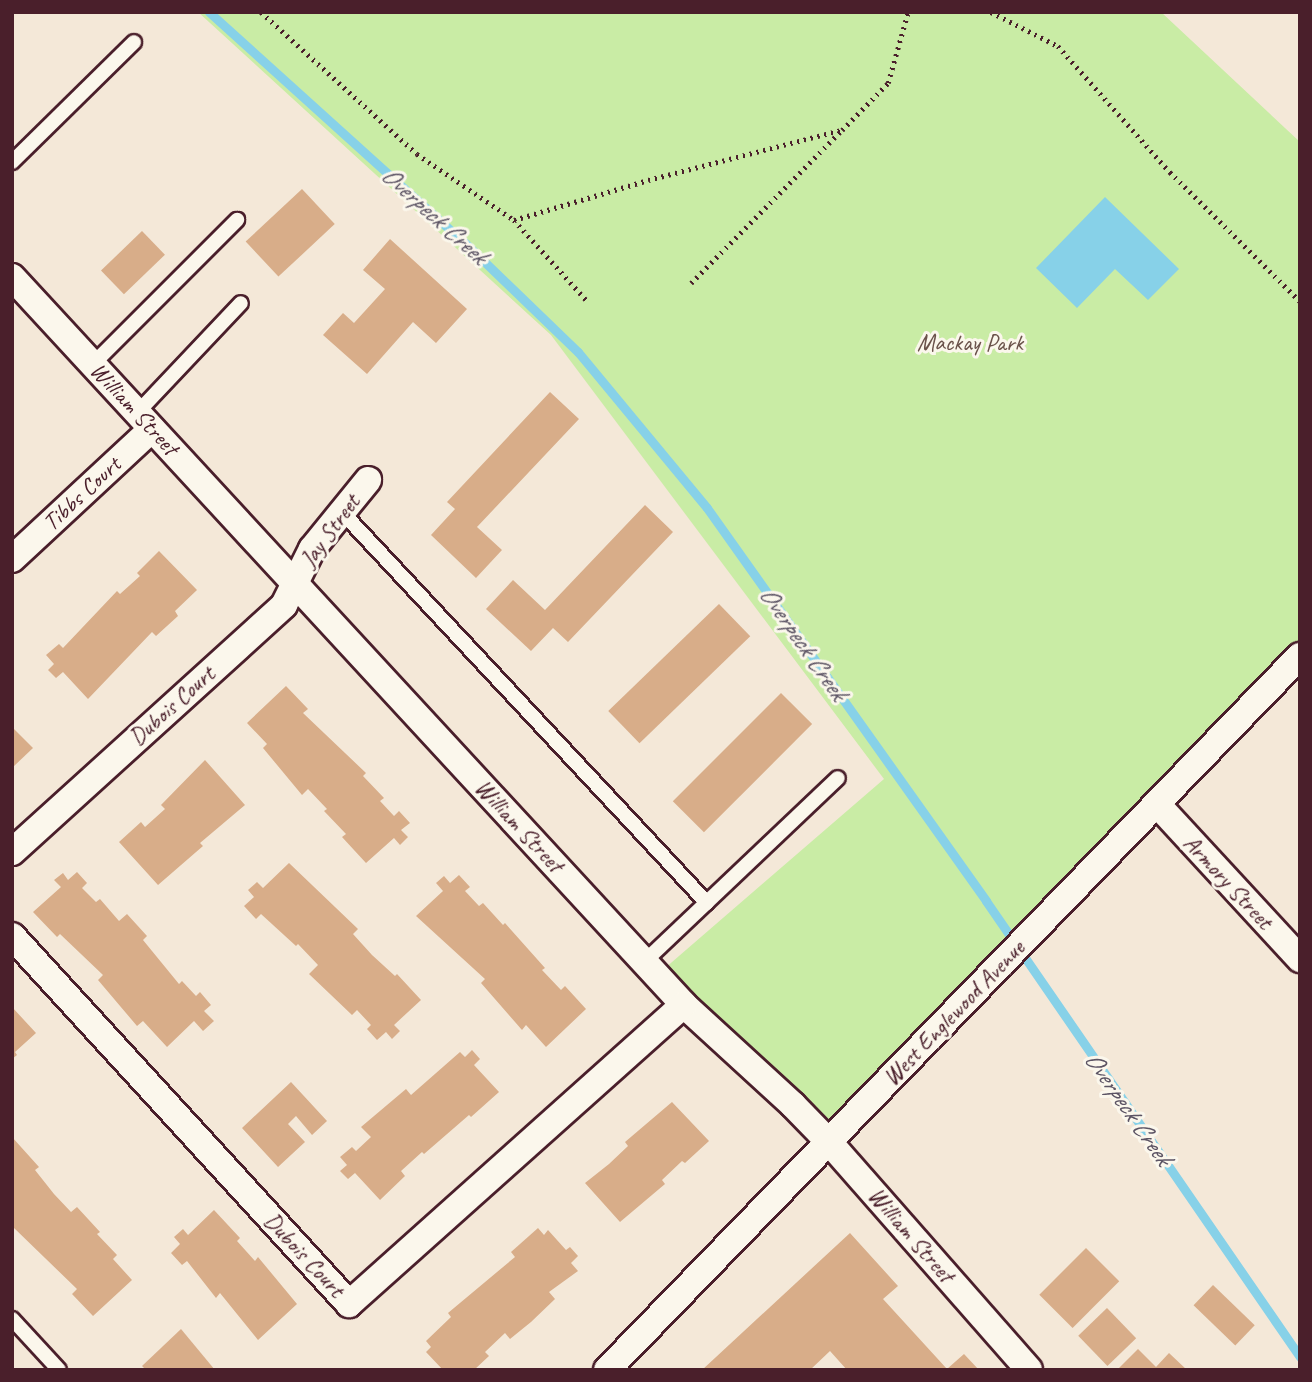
<!DOCTYPE html>
<html>
<head>
<meta charset="utf-8">
<style>
	body { margin:0 }
	#map { position:relative; width:1312px; height:1382px; overflow:hidden; background:#f4e8d8; font-family:Caveat,sans-serif }
	div>[style] { position:absolute }
	.green>* { inset:0; background:#c9eca5 }
	.water>* { inset:0; background:#87d1e8 }
	.stream>* { height:9px; margin:-4.5px; padding:0 4.5px; transform-origin:4.5px; border-radius:4.5px; background:#87d1e8 }
	.building>* { inset:0; background:#d8ad89; transform-origin:0 0 }
	.path>* { height:4.5px; margin-top:-2.25px; transform-origin:0; background:repeating-linear-gradient(90deg,#4a1f2b 0 2px,transparent 0 7px) }
	.roads { filter:drop-shadow(2px 0 #4a1f2b) drop-shadow(-2px 0 #4a1f2b) drop-shadow(0 2px #4a1f2b) drop-shadow(0 -2px #4a1f2b) }
	.service>* { height:14px; margin:-7px; padding:0 7px; transform-origin:7px; border-radius:7px; background:#fbf7ec }
	.minor>* { height:26px; margin:-13px; padding:0 13px; transform-origin:13px; border-radius:13px; background:#fbf7ec }
	span { translate:-50% -50%; white-space:nowrap; text-align:center; line-height:1.15; -webkit-text-stroke:6px #fbf7ec; paint-order:stroke }
	.park-label { font-size:24px; color:#6a524a }
	.street-label { font-size:24px; color:#4a1f2b }
	.water-label { font-size:26px; color:#5c5464; font-style:italic }
	.frame { position:absolute; inset:0; border:14px solid #4a1f2b; pointer-events:none }
</style>
</head>
<body>
<div id="map">
	<div class="green">
		<i style="clip-path:polygon(198px 12px,1161px 12px,1300px 142px,1300px 648px,813px 1138px,657px 975px,884px 779px,551px 335px)"></i>
	</div>
	<div class="water">
		<i style="clip-path:polygon(1105px 197px,1179px 269px,1148px 300px,1115px 269px,1077px 308px,1036px 268px)"></i>
	</div>
	<div class="stream">
		<i style="left:209px;top:12px;width:345px;rotate:42.1deg"></i>
		<i style="left:465px;top:243px;width:157px;rotate:44deg"></i>
		<i style="left:578px;top:352px;width:202px;rotate:50.4deg"></i>
		<i style="left:707px;top:508px;width:482px;rotate:54.6deg"></i>
		<i style="left:986px;top:901px;width:554px;rotate:55.45deg"></i>
	</div>
	<div class="building">
		<i style="left:302px;top:189px;width:48px;height:77px;rotate:47deg"></i>
		<i style="left:142px;top:231px;width:33px;height:57px;rotate:46deg"></i>
		<i style="clip-path:polygon(390px 239px,467px 309px,436px 343px,413px 322px,367px 374px,323px 335px,343px 313px,354px 323px,385px 289px,363px 270px)"></i>
		<i style="clip-path:polygon(550px 392px,579px 419px,477px 527px,502px 550px,476px 578px,431px 535px,455px 509px,447px 502px)"></i>
		<i style="clip-path:polygon(645px 505px,673px 532px,568px 642px,553px 628px,531px 651px,486px 609px,513px 580px,545px 610px)"></i>
		<i style="clip-path:polygon(159px 551px,197px 590px,175px 611px,178px 616px,156px 636px,152px 632px,88px 699px,63px 672px,56px 678px,48px 670px,54px 664px,46px 655px,59px 644px,63px 648px,117px 591px,120px 594px,140px 576px,137px 573px)"></i>
		<i style="left:719px;top:604px;width:45px;height:154px;rotate:46deg"></i>
		<i style="clip-path:polygon(286px 686px,308px 709px,303px 713px,366px 773px,363px 776px,384px 798px,380px 801px,394px 816px,399px 811px,410px 823px,401px 830px,408px 837px,400px 845px,394px 838px,366px 863px,342px 837px,346px 834px,324px 811px,327px 809px,308px 789px,302px 795px,263px 748px,267px 744px,247px 723px)"></i>
		<i style="left:781px;top:693px;width:44px;height:153px;rotate:45deg"></i>
		<i style="clip-path:polygon(12px 727px,33px 748px,12px 768px)"></i>
		<i style="clip-path:polygon(205px 760px,245px 805px,200px 843px,203px 846px,158px 885px,119px 842px,141px 822px,145px 827px,165px 809px,161px 805px)"></i>
		<i style="clip-path:polygon(289px 863px,358px 929px,353px 934px,372px 955px,395px 976px,397px 974px,421px 1000px,394px 1025px,400px 1031px,392px 1039px,386px 1032px,377px 1040px,367px 1029px,371px 1025px,357px 1010px,352px 1015px,309px 974px,318px 965px,298px 944px,296px 946px,261px 914px,256px 919px,244px 906px,254px 897px,248px 890px,257px 882px,263px 888px)"></i>
		<i style="clip-path:polygon(77px 872px,87px 883px,82px 888px,96px 902px,100px 899px,119px 921px,127px 914px,147px 936px,143px 940px,179px 984px,182px 981px,196px 996px,200px 992px,211px 1005px,204px 1011px,214px 1021px,203px 1031px,194px 1021px,167px 1047px,143px 1021px,137px 1026px,98px 980px,103px 975px,60px 934px,57px 937px,33px 912px,61px 887px,54px 880px,63px 873px,68px 880px)"></i>
		<i style="clip-path:polygon(459px 875px,470px 887px,465px 891px,479px 906px,483px 903px,503px 925px,505px 923px,545px 968px,542px 970px,561px 990px,565px 986px,586px 1009px,546px 1047px,526px 1025px,522px 1030px,481px 983px,485px 979px,416px 916px,443px 891px,436px 883px,444px 876px,450px 883px)"></i>
		<i style="clip-path:polygon(12px 1007px,36px 1033px,15px 1052px,17px 1055px,12px 1059px)"></i>
		<i style="clip-path:polygon(472px 1050px,480px 1059px,474px 1065px,499px 1092px,471px 1117px,469px 1115px,424px 1154px,422px 1152px,401px 1171px,405px 1176px,380px 1200px,355px 1173px,348px 1179px,340px 1171px,347px 1165px,340px 1157px,352px 1147px,356px 1151px,371px 1137px,361px 1127px,406px 1089px,411px 1095px,460px 1052px,465px 1057px)"></i>
		<i style="clip-path:polygon(291px 1082px,327px 1121px,312px 1135px,296px 1116px,288px 1124px,305px 1142px,278px 1167px,242px 1128px)"></i>
		<i style="clip-path:polygon(672px 1102px,709px 1141px,685px 1163px,682px 1161px,662px 1180px,665px 1184px,620px 1222px,585px 1183px,609px 1164px,628px 1146px,625px 1142px)"></i>
		<i style="clip-path:polygon(12px 1137px,39px 1167px,35px 1170px,54px 1194px,71px 1212px,77px 1207px,100px 1232px,97px 1234px,117px 1255px,113px 1259px,132px 1280px,93px 1316px,72px 1294px,77px 1289px,14px 1228px)"></i>
		<i style="clip-path:polygon(214px 1210px,240px 1238px,237px 1241px,255px 1261px,258px 1257px,297px 1304px,258px 1340px,220px 1293px,216px 1298px,187px 1261px,182px 1265px,171px 1253px,180px 1244px,174px 1237px,183px 1229px,188px 1235px)"></i>
		<i style="clip-path:polygon(538px 1228px,544px 1235px,548px 1230px,566px 1250px,570px 1247px,578px 1256px,571px 1263px,578px 1271px,549px 1292px,555px 1299px,531px 1322px,510px 1339px,505px 1333px,485px 1352px,489px 1356px,474px 1370px,443px 1370px,426px 1352px,431px 1347px,426px 1341px,451px 1317px,448px 1313px,515px 1257px,511px 1252px)"></i>
		<i style="clip-path:polygon(850px 1233px,898px 1286px,883px 1299px,947px 1369px,964px 1354px,979px 1370px,847px 1370px,830px 1351px,810px 1370px,702px 1370px)"></i>
		<i style="left:1086px;top:1248px;width:47px;height:66px;rotate:45deg"></i>
		<i style="left:1213px;top:1285px;width:58px;height:28px;rotate:44deg"></i>
		<i style="left:1107px;top:1308px;width:42px;height:40px;rotate:46deg"></i>
		<i style="clip-path:polygon(181px 1329px,215px 1370px,146px 1370px,142px 1366px)"></i>
		<i style="clip-path:polygon(1138px 1349px,1156px 1367px,1169px 1353px,1187px 1370px,1117px 1370px)"></i>
	</div>
	<div class="path">
		<i style="left:261px;top:12px;width:211px;rotate:42.3deg"></i>
		<i style="left:417px;top:154px;width:117px;rotate:34.2deg"></i>
		<i style="left:514px;top:220px;width:140px;rotate:-16.6deg"></i>
		<i style="left:648px;top:180px;width:200px;rotate:-14.5deg"></i>
		<i style="left:842px;top:130px;width:66px;rotate:-45.6deg"></i>
		<i style="left:888px;top:83px;width:74px;rotate:-74.3deg"></i>
		<i style="left:991px;top:12px;width:75px;rotate:26.9deg"></i>
		<i style="left:1058px;top:46px;width:169px;rotate:48.4deg"></i>
		<i style="left:1170px;top:172px;width:183px;rotate:44.8deg"></i>
		<i style="left:514px;top:220px;width:110px;rotate:47.9deg"></i>
		<i style="left:691px;top:283px;width:215px;rotate:-45.4deg"></i>
	</div>
	<div class="roads">
		<div class="service">
			<i style="left:12px;top:162px;width:171px;rotate:-44.5deg"></i>
			<i style="left:93px;top:364px;width:204px;rotate:-45deg"></i>
			<i style="left:137px;top:413px;width:151px;rotate:-46.6deg"></i>
			<i style="left:341px;top:511px;width:536px;rotate:46.96deg"></i>
			<i style="left:644px;top:962px;width:267px;rotate:-43.5deg"></i>
			<i style="left:12px;top:1319px;width:69px;rotate:47.3deg"></i>
		</div>
		<div class="minor">
			<i style="left:12px;top:277px;width:991px;rotate:47.29deg"></i>
			<i style="left:684px;top:1005px;width:148px;rotate:42.5deg"></i>
			<i style="left:793px;top:1105px;width:52px;rotate:45.8deg"></i>
			<i style="left:829px;top:1142px;width:303px;rotate:48.7deg"></i>
			<i style="left:12px;top:559px;width:191px;rotate:-42.9deg"></i>
			<i style="left:1157px;top:804px;width:211px;rotate:47.3deg"></i>
			<i style="left:12px;top:852px;width:367px;rotate:-42.2deg"></i>
			<i style="left:284px;top:605px;width:63px;rotate:-63.4deg"></i>
			<i style="left:312px;top:549px;width:89px;rotate:-50.9deg"></i>
			<i style="left:12px;top:936px;width:499px;rotate:47.5deg"></i>
			<i style="left:349px;top:1304px;width:449px;rotate:-41.8deg"></i>
			<i style="left:607px;top:1370px;width:995px;rotate:-45.86deg"></i>
		</div>
	</div>
	<div class="park-label">
		<span style="left:970px;top:343px">Mackay Park</span>
	</div>
	<div class="street-label">
		<span style="left:134px;top:409px;rotate:47deg">William Street</span>
		<span style="left:82px;top:494px;rotate:-43deg">Tibbs Court</span>
		<span style="left:330px;top:531px;rotate:-54deg">Jay Street</span>
		<span style="left:172px;top:706px;rotate:-42deg">Dubois Court</span>
		<span style="left:519px;top:826px;rotate:47deg">William Street</span>
		<span style="left:1228px;top:882px;rotate:47deg">Armory Street</span>
		<span style="left:954px;top:1013px;rotate:-46deg">West Englewood Avenue</span>
		<span style="left:911px;top:1235px;rotate:49deg">William Street</span>
		<span style="left:304px;top:1255px;rotate:47deg">Dubois Court</span>
	</div>
	<div class="water-label">
		<span style="left:434px;top:215px;rotate:42deg">Overpeck Creek</span>
		<span style="left:803px;top:643px;rotate:55deg">Overpeck Creek</span>
		<span style="left:1128px;top:1108px;rotate:55deg">Overpeck Creek</span>
	</div>
	<div class="frame"></div>
</div>
</body>
</html>
